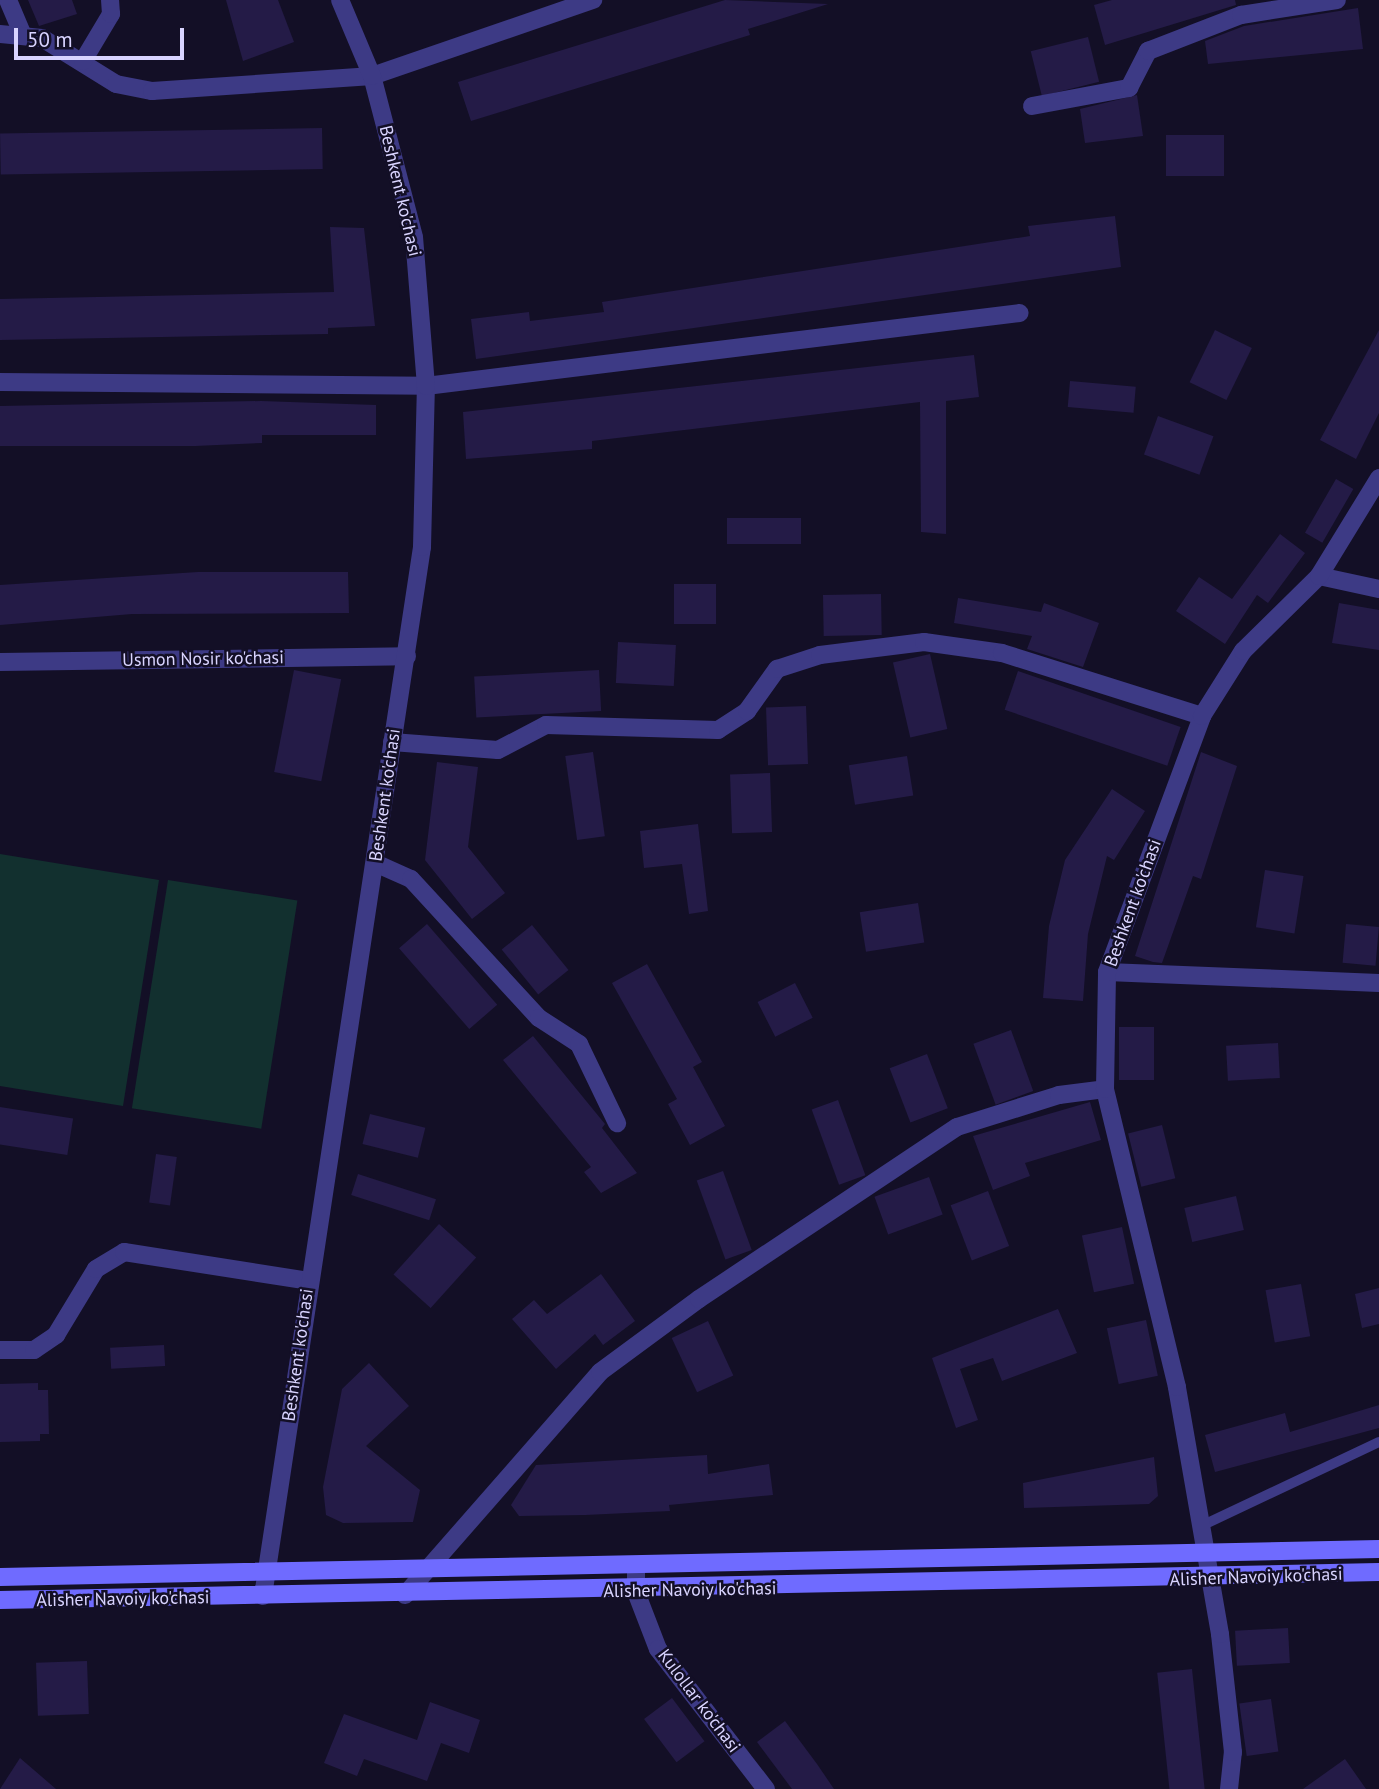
<!DOCTYPE html>
<html>
<head>
<meta charset="utf-8">
<style>
	body { margin:0 }
	#map { position:relative; width:1379px; height:1789px; overflow:hidden; background:#130f26; font-family:"PT Sans",sans-serif }
	div>[style] { position:absolute }
	.green>* { inset:0; background:#12302f; transform-origin:0 0 }
	.building>* { inset:0; background:#241b47; transform-origin:0 0 }
	.service>* { height:10px; margin:-5px; padding:0 5px; transform-origin:5px; border-radius:5px; background:#3d3a85 }
	.minor>* { height:18px; margin:-9px; padding:0 9px; transform-origin:9px; border-radius:9px; background:#3d3a85 }
	.secondary>* { height:18px; margin:-9px; padding:0 9px; transform-origin:9px; border-radius:9px; background:#6f6bff }
	span { translate:-50% -50%; white-space:nowrap; text-align:center; line-height:1.15; -webkit-text-stroke:5px #130f26; paint-order:stroke }
	.street-label { font-size:18px; color:#d9d4ff }
	.scale { position:absolute; left:14px; top:28px; width:170px; height:32px; box-sizing:border-box; border:4px solid #d9d4ff; border-top:0; padding-left:9px; font-size:21px; line-height:24px; white-space:nowrap; color:#d9d4ff; -webkit-text-stroke:5px #130f26; paint-order:stroke }
</style>
</head>
<body>
<div id="map">
	<div class="green">
		<i style="clip-path:polygon(0 854px,159px 880px,123px 1106px,0 1086px)"></i>
		<i style="left:168px;top:880px;width:131px;height:231px;rotate:9deg"></i>
	</div>
	<div class="building">
		<i style="clip-path:polygon(28px 0,72px 0,77px 14px,39px 26px)"></i>
		<i style="clip-path:polygon(226px 0,278px 0,294px 42px,243px 61px)"></i>
		<i style="clip-path:polygon(725px 0,828px 4px,748px 29px,750px 35px,471px 121px,458px 82px)"></i>
		<i style="clip-path:polygon(1112px 0,1235px 0,1236px 5px,1105px 45px,1094px 5px)"></i>
		<i style="clip-path:polygon(1358px 8px,1363px 49px,1208px 64px,1205px 41px,1244px 26px)"></i>
		<i style="left:1088px;top:37px;width:46px;height:59px;rotate:76deg"></i>
		<i style="clip-path:polygon(1137px 95px,1143px 136px,1085px 143px,1080px 109px)"></i>
		<i style="left:322px;top:128px;width:41px;height:322px;rotate:89deg"></i>
		<i style="left:1166px;top:135px;width:58px;height:41px"></i>
		<i style="clip-path:polygon(1115px 216px,1121px 267px,476px 359px,471px 319px,529px 312px,530px 321px,604px 312px,602px 302px,1030px 236px,1028px 226px)"></i>
		<i style="clip-path:polygon(330px 227px,364px 228px,375px 326px,328px 328px,328px 334px,0 340px,0 299px,334px 292px)"></i>
		<i style="left:1215px;top:330px;width:41px;height:58px;rotate:26deg"></i>
		<i style="clip-path:polygon(1379px 330px,1379px 413px,1356px 459px,1320px 440px)"></i>
		<i style="clip-path:polygon(974px 355px,979px 397px,946px 401px,946px 534px,921px 532px,920px 402px,592px 441px,592px 449px,466px 459px,463px 412px)"></i>
		<i style="left:1070px;top:381px;width:66px;height:26px;rotate:5deg"></i>
		<i style="clip-path:polygon(261px 401px,376px 405px,376px 435px,262px 435px,262px 443px,195px 446px,0 446px,0 406px)"></i>
		<i style="left:1158px;top:416px;width:59px;height:41px;rotate:20deg"></i>
		<i style="left:1336px;top:479px;width:20px;height:62px;rotate:30deg"></i>
		<i style="left:801px;top:518px;width:26px;height:74px;rotate:90deg"></i>
		<i style="clip-path:polygon(1280px 534px,1305px 553px,1268px 603px,1257px 595px,1225px 644px,1176px 611px,1199px 577px,1232px 599px)"></i>
		<i style="clip-path:polygon(198px 572px,348px 572px,349px 613px,132px 614px,0 625px,0 585px)"></i>
		<i style="left:674px;top:584px;width:42px;height:40px"></i>
		<i style="left:881px;top:594px;width:41px;height:58px;rotate:89deg"></i>
		<i style="clip-path:polygon(958px 598px,1041px 612px,1044px 603px,1099px 623px,1083px 667px,1027px 649px,1032px 636px,954px 623px)"></i>
		<i style="clip-path:polygon(1339px 603px,1379px 610px,1379px 650px,1332px 643px)"></i>
		<i style="left:618px;top:642px;width:58px;height:41px;rotate:3deg"></i>
		<i style="left:930px;top:654px;width:77px;height:38px;rotate:77deg"></i>
		<i style="left:294px;top:670px;width:48px;height:104px;rotate:11deg"></i>
		<i style="left:599px;top:670px;width:41px;height:125px;rotate:87deg"></i>
		<i style="left:1018px;top:671px;width:172px;height:41px;rotate:19deg"></i>
		<i style="left:806px;top:706px;width:58px;height:40px;rotate:88deg"></i>
		<i style="left:593px;top:752px;width:85px;height:28px;rotate:82deg"></i>
		<i style="clip-path:polygon(1201px 752px,1237px 766px,1201px 879px,1193px 876px,1162px 963px,1153px 962px,1135px 956px)"></i>
		<i style="left:907px;top:756px;width:40px;height:59px;rotate:81deg"></i>
		<i style="clip-path:polygon(437px 762px,478px 767px,468px 847px,505px 893px,472px 919px,425px 860px)"></i>
		<i style="left:770px;top:773px;width:59px;height:40px;rotate:88deg"></i>
		<i style="clip-path:polygon(1112px 789px,1145px 811px,1114px 860px,1107px 856px,1088px 934px,1083px 1001px,1043px 998px,1049px 926px,1065px 860px)"></i>
		<i style="clip-path:polygon(698px 824px,708px 911px,689px 914px,682px 864px,644px 868px,640px 831px)"></i>
		<i style="left:1265px;top:870px;width:39px;height:58px;rotate:9deg"></i>
		<i style="left:918px;top:903px;width:40px;height:59px;rotate:81deg"></i>
		<i style="left:427px;top:924px;width:107px;height:37px;rotate:49deg"></i>
		<i style="left:1346px;top:924px;width:33px;height:39px;rotate:5deg"></i>
		<i style="left:532px;top:925px;width:58px;height:39px;rotate:51deg"></i>
		<i style="clip-path:polygon(647px 964px,702px 1062px,693px 1067px,725px 1126px,690px 1145px,668px 1104px,677px 1099px,612px 983px)"></i>
		<i style="left:795px;top:983px;width:39px;height:42px;rotate:63deg"></i>
		<i style="left:1119px;top:1027px;width:35px;height:53px"></i>
		<i style="left:1011px;top:1030px;width:65px;height:40px;rotate:70deg"></i>
		<i style="clip-path:polygon(533px 1036px,605px 1124px,602px 1128px,637px 1173px,601px 1193px,584px 1172px,591px 1167px,503px 1060px)"></i>
		<i style="left:1278px;top:1043px;width:35px;height:52px;rotate:87deg"></i>
		<i style="left:927px;top:1054px;width:58px;height:40px;rotate:69deg"></i>
		<i style="left:838px;top:1100px;width:80px;height:28px;rotate:70deg"></i>
		<i style="clip-path:polygon(1090px 1102px,1101px 1140px,1025px 1163px,1030px 1176px,993px 1190px,973px 1136px)"></i>
		<i style="left:0;top:1107px;width:74px;height:37px;rotate:9deg"></i>
		<i style="left:370px;top:1114px;width:57px;height:31px;rotate:14deg"></i>
		<i style="left:1162px;top:1125px;width:55px;height:35px;rotate:76deg"></i>
		<i style="left:156px;top:1154px;width:21px;height:49px;rotate:8deg"></i>
		<i style="left:723px;top:1171px;width:84px;height:28px;rotate:70deg"></i>
		<i style="left:358px;top:1174px;width:82px;height:22px;rotate:18deg"></i>
		<i style="left:929px;top:1177px;width:40px;height:58px;rotate:70deg"></i>
		<i style="left:988px;top:1191px;width:59px;height:40px;rotate:69deg"></i>
		<i style="left:1236px;top:1196px;width:35px;height:53px;rotate:77deg"></i>
		<i style="left:439px;top:1224px;width:50px;height:68px;rotate:42deg"></i>
		<i style="left:1122px;top:1227px;width:58px;height:41px;rotate:78deg"></i>
		<i style="clip-path:polygon(601px 1274px,635px 1321px,603px 1345px,595px 1334px,556px 1369px,512px 1319px,534px 1300px,547px 1314px)"></i>
		<i style="left:1301px;top:1284px;width:53px;height:36px;rotate:80deg"></i>
		<i style="clip-path:polygon(1379px 1288px,1379px 1324px,1362px 1328px,1355px 1294px)"></i>
		<i style="clip-path:polygon(1058px 1309px,1077px 1353px,1002px 1381px,993px 1358px,960px 1369px,978px 1420px,956px 1428px,932px 1358px)"></i>
		<i style="left:1146px;top:1320px;width:57px;height:40px;rotate:78deg"></i>
		<i style="left:708px;top:1321px;width:60px;height:40px;rotate:65deg"></i>
		<i style="left:164px;top:1345px;width:21px;height:54px;rotate:87deg"></i>
		<i style="clip-path:polygon(369px 1363px,409px 1406px,366px 1446px,420px 1490px,413px 1522px,343px 1523px,326px 1515px,323px 1487px,342px 1389px)"></i>
		<i style="clip-path:polygon(38px 1383px,38px 1390px,48px 1390px,49px 1434px,40px 1434px,40px 1441px,0 1442px,0 1384px)"></i>
		<i style="clip-path:polygon(1379px 1405px,1379px 1428px,1215px 1472px,1205px 1435px,1285px 1413px,1290px 1432px)"></i>
		<i style="clip-path:polygon(707px 1455px,708px 1474px,769px 1464px,773px 1495px,669px 1505px,670px 1511px,585px 1515px,519px 1516px,511px 1505px,536px 1465px)"></i>
		<i style="clip-path:polygon(1154px 1457px,1158px 1496px,1149px 1504px,1024px 1508px,1023px 1483px)"></i>
		<i style="left:1288px;top:1628px;width:35px;height:53px;rotate:87deg"></i>
		<i style="left:87px;top:1661px;width:53px;height:51px;rotate:88deg"></i>
		<i style="left:1192px;top:1669px;width:121px;height:35px;rotate:84deg"></i>
		<i style="left:672px;top:1698px;width:54px;height:35px;rotate:53deg"></i>
		<i style="left:1271px;top:1699px;width:53px;height:32px;rotate:82deg"></i>
		<i style="clip-path:polygon(430px 1702px,480px 1720px,469px 1753px,441px 1743px,427px 1781px,364px 1759px,357px 1776px,324px 1763px,344px 1714px,417px 1740px)"></i>
		<i style="clip-path:polygon(785px 1721px,817px 1764px,834px 1789px,792px 1789px,757px 1742px)"></i>
		<i style="clip-path:polygon(20px 1758px,56px 1789px,0 1789px)"></i>
		<i style="clip-path:polygon(1345px 1759px,1366px 1789px,1303px 1789px)"></i>
	</div>
	<div class="service">
		<i style="left:1199px;top:1527px;width:199px;rotate:-25.3deg"></i>
	</div>
	<div class="minor">
		<i style="left:8px;top:0;width:39px;rotate:67deg"></i>
		<i style="left:0;top:34px;width:42px;rotate:5.4deg"></i>
		<i style="left:42px;top:38px;width:87px;rotate:31.9deg"></i>
		<i style="left:116px;top:84px;width:37px;rotate:11deg"></i>
		<i style="left:152px;top:91px;width:221px;rotate:-3.9deg"></i>
		<i style="left:372px;top:76px;width:234px;rotate:-19deg"></i>
		<i style="left:83px;top:61px;width:55px;rotate:-59.2deg"></i>
		<i style="left:111px;top:14px;width:14px;rotate:-94deg"></i>
		<i style="left:1032px;top:106px;width:99px;rotate:-10.5deg"></i>
		<i style="left:1129px;top:88px;width:42px;rotate:-62.8deg"></i>
		<i style="left:1148px;top:51px;width:100px;rotate:-21.2deg"></i>
		<i style="left:1241px;top:15px;width:97px;rotate:-8.9deg"></i>
		<i style="left:0;top:382px;width:426px;rotate:0.5deg"></i>
		<i style="left:426px;top:386px;width:598px;rotate:-7.01deg"></i>
		<i style="left:1319px;top:576px;width:61px;rotate:12.2deg"></i>
		<i style="left:0;top:662px;width:407px;rotate:-0.8deg"></i>
		<i style="left:392px;top:742px;width:106px;rotate:4.3deg"></i>
		<i style="left:498px;top:750px;width:54px;rotate:-27.5deg"></i>
		<i style="left:546px;top:725px;width:172px;rotate:1.7deg"></i>
		<i style="left:718px;top:730px;width:35px;rotate:-33deg"></i>
		<i style="left:747px;top:711px;width:52px;rotate:-54.5deg"></i>
		<i style="left:777px;top:669px;width:45px;rotate:-18deg"></i>
		<i style="left:820px;top:655px;width:105px;rotate:-7.1deg"></i>
		<i style="left:924px;top:642px;width:79px;rotate:8deg"></i>
		<i style="left:1002px;top:653px;width:210px;rotate:17.5deg"></i>
		<i style="left:375px;top:863px;width:39px;rotate:24deg"></i>
		<i style="left:411px;top:879px;width:189px;rotate:47.4deg"></i>
		<i style="left:539px;top:1018px;width:48px;rotate:33deg"></i>
		<i style="left:579px;top:1044px;width:88px;rotate:64.3deg"></i>
		<i style="left:1107px;top:972px;width:272px;rotate:2.3deg"></i>
		<i style="left:0;top:1350px;width:34px"></i>
		<i style="left:34px;top:1350px;width:27px;rotate:-34deg"></i>
		<i style="left:56px;top:1335px;width:77px;rotate:-58.8deg"></i>
		<i style="left:96px;top:1269px;width:33px;rotate:-31deg"></i>
		<i style="left:124px;top:1252px;width:187px;rotate:8.9deg"></i>
		<i style="left:636px;top:1567px;width:25px;rotate:90deg"></i>
		<i style="left:636px;top:1592px;width:61px;rotate:68.9deg"></i>
		<i style="left:658px;top:1649px;width:177px;rotate:52.4deg"></i>
		<i style="left:405px;top:1595px;width:296px;rotate:-48.8deg"></i>
		<i style="left:600px;top:1372px;width:123px;rotate:-36.4deg"></i>
		<i style="left:699px;top:1299px;width:310px;rotate:-33.7deg"></i>
		<i style="left:957px;top:1127px;width:107px;rotate:-17.4deg"></i>
		<i style="left:1059px;top:1095px;width:46px;rotate:-7.4deg"></i>
		<i style="left:263px;top:1596px;width:1061px;rotate:-81.38deg"></i>
		<i style="left:422px;top:547px;width:161px;rotate:-88.6deg"></i>
		<i style="left:426px;top:386px;width:149px;rotate:-94.6deg"></i>
		<i style="left:414px;top:237px;width:166px;rotate:-104.6deg"></i>
		<i style="left:372px;top:76px;width:82px;rotate:-112.8deg"></i>
		<i style="left:1229px;top:1789px;width:37px;rotate:-84deg"></i>
		<i style="left:1233px;top:1752px;width:119px;rotate:-96.3deg"></i>
		<i style="left:1220px;top:1634px;width:251px;rotate:-99.9deg"></i>
		<i style="left:1177px;top:1387px;width:307px;rotate:-103.6deg"></i>
		<i style="left:1105px;top:1089px;width:117px;rotate:-89deg"></i>
		<i style="left:1107px;top:972px;width:273px;rotate:-69.6deg"></i>
		<i style="left:1202px;top:716px;width:77px;rotate:-57.8deg"></i>
		<i style="left:1243px;top:651px;width:107px;rotate:-44.6deg"></i>
		<i style="left:1319px;top:576px;width:115px;rotate:-58.5deg"></i>
	</div>
	<div class="secondary">
		<i style="left:0;top:1577px;width:1379px;rotate:-1.16deg"></i>
		<i style="left:0;top:1600px;width:1379px;rotate:-1.16deg"></i>
	</div>
	<div class="street-label">
		<span style="left:400px;top:191px;rotate:77deg">Beshkent ko'chasi</span>
		<span style="left:203px;top:659px;rotate:-1deg">Usmon Nosir ko'chasi</span>
		<span style="left:385px;top:795px;rotate:-82deg">Beshkent ko'chasi</span>
		<span style="left:1133px;top:903px;rotate:-70deg">Beshkent ko'chasi</span>
		<span style="left:298px;top:1355px;rotate:-82deg">Beshkent ko'chasi</span>
		<span style="left:1256px;top:1577px;rotate:-2deg">Alisher Navoiy ko'chasi</span>
		<span style="left:690px;top:1590px;rotate:-1deg">Alisher Navoiy ko'chasi</span>
		<span style="left:123px;top:1599px;rotate:-1deg">Alisher Navoiy ko'chasi</span>
		<span style="left:699px;top:1701px;rotate:53deg">Kulollar ko'chasi</span>
	</div>
	<div class="scale">50 m</div>
</div>
</body>
</html>
